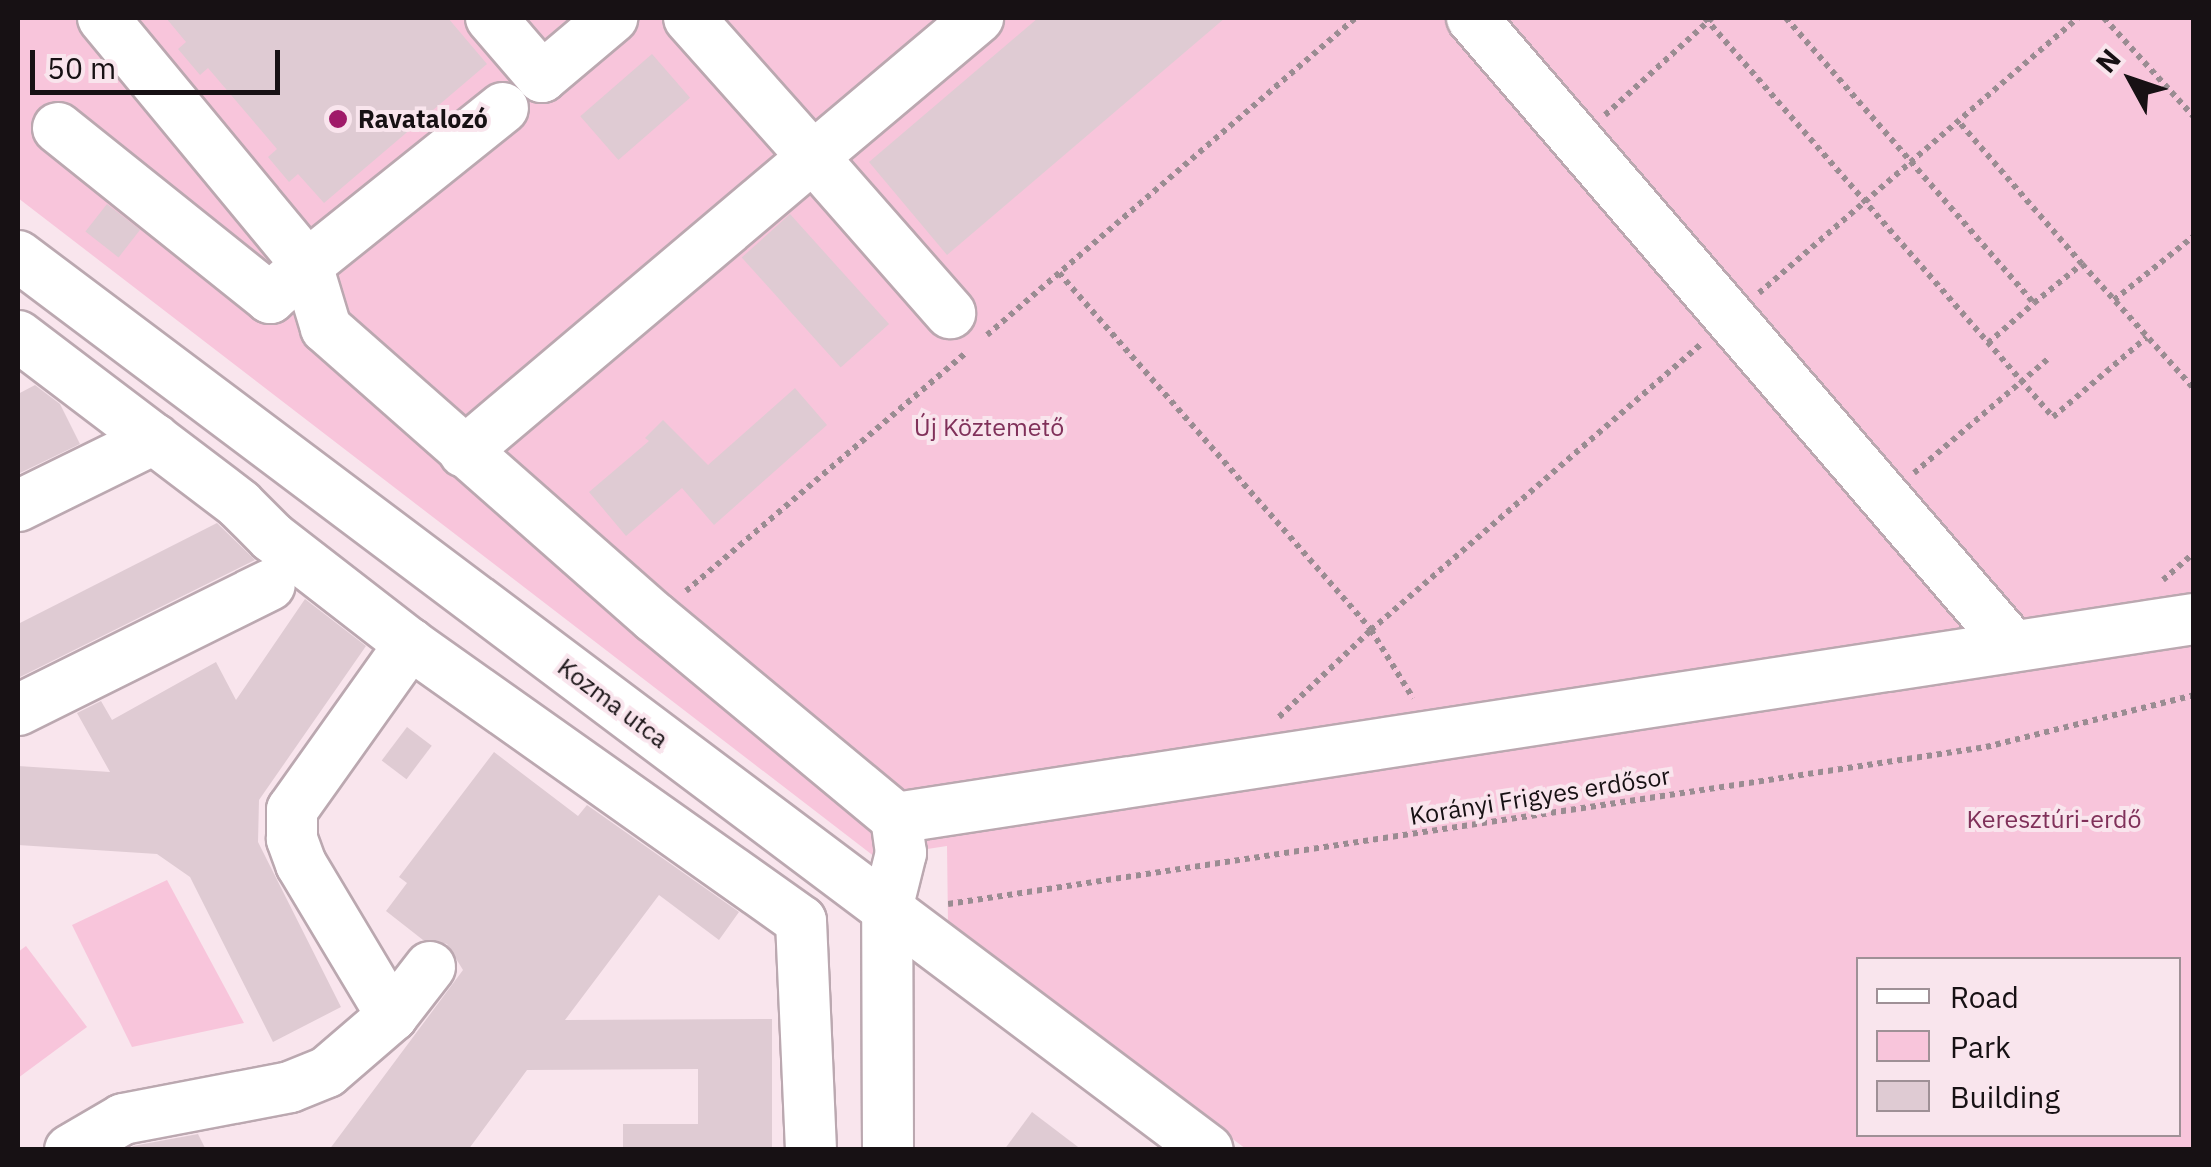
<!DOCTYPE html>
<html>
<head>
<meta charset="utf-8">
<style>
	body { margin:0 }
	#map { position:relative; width:2211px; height:1167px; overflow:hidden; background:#f9e5ed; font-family:"IBM Plex Sans",sans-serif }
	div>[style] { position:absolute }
	.green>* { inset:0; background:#f8c5db }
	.building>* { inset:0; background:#dfcbd3; transform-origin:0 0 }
	.path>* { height:6px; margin-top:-3px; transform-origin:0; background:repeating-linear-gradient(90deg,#9a8c92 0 5px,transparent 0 10px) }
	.roads { filter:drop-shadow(2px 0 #bba8b0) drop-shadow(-2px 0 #bba8b0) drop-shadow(0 2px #bba8b0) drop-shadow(0 -2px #bba8b0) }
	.minor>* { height:50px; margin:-25px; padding:0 25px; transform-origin:25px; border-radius:25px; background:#fff }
	.dots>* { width:28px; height:28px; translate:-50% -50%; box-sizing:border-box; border:5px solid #f9e5ed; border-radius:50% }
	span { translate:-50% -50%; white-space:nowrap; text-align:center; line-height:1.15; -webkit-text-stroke:8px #f9e5ed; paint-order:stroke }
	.poi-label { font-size:25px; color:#171114; font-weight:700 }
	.left { translate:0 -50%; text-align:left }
	.park-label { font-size:25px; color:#80315a }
	.street-label { font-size:25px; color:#171114 }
	.frame { position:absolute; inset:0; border:20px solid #171114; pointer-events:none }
	.legend { position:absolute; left:1856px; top:957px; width:325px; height:180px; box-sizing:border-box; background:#f9e5ed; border:2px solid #9f9096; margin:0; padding:12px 18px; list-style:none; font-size:30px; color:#171114 }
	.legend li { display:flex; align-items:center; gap:20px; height:50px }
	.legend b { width:50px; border:2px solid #9f9096 }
	.north { position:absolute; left:2081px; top:30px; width:100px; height:100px; -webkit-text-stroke:8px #f9e5ed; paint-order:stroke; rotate:310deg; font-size:28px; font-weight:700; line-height:40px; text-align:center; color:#171114 }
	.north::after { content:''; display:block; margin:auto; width:35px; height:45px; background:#171114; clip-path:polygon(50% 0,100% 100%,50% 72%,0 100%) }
	.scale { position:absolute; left:30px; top:50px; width:250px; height:45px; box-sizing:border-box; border:5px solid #171114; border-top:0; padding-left:12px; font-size:30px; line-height:35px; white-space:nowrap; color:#171114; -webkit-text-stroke:8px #f9e5ed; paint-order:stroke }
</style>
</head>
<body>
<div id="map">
	<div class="green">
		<i style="clip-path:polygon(evenodd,18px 18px,2193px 18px,2193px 1149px,1246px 1149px,948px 924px,947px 846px,875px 857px,18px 198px,18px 18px,1858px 960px,2178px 960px,2178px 1134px,1858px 1134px,1858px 960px)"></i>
		<i style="clip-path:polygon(167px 880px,244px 1023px,132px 1047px,72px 925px)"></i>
		<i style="clip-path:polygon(26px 946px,87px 1027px,18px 1078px,18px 952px)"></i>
	</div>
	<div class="building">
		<i style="clip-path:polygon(166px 18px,448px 18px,487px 64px,324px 203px,298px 174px,289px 182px,278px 169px,268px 157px,277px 149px,208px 68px,200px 75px,178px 49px,186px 42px)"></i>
		<i style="clip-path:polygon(1038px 18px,1225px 18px,947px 255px,869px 162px)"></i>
		<i style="left:652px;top:54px;width:58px;height:95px;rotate:49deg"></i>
		<i style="left:107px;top:204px;width:42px;height:35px;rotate:38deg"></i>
		<i style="left:790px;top:214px;width:148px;height:65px;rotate:48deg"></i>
		<i style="clip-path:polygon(35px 385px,60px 404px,80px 444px,18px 474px,18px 394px)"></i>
		<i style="clip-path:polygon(795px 388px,827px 425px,714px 525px,682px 488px,626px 536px,589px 492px,649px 441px,645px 438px,663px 420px,708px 465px)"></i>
		<i style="clip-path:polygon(217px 523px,255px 560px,18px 678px,18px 624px)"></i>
		<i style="clip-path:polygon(305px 599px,366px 646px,259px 800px,258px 842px,341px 1007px,273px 1042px,190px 877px,157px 854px,18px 845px,18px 766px,110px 772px,77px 713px,101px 701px,112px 720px,216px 662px,236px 700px)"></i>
		<i style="left:407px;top:727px;width:31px;height:42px;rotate:37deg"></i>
		<i style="clip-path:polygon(494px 752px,578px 816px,587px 805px,739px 912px,719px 940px,659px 895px,565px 1020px,772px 1019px,772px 1150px,623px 1150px,623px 1124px,698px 1124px,698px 1069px,527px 1070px,468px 1150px,329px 1150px,463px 970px,447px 944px,423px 940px,386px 911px,407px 883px,399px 877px)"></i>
		<i style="clip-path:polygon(1032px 1112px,1082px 1150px,1004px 1150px)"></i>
		<i style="clip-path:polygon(198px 1134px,206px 1150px,128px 1150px,133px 1146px)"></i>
	</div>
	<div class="path">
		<i style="left:1705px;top:18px;width:529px;rotate:48.91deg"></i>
		<i style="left:2053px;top:417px;width:123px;rotate:-40.4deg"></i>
		<i style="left:1786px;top:18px;width:378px;rotate:49deg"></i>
		<i style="left:2034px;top:303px;width:62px;rotate:-39.1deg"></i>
		<i style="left:2082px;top:264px;width:188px;rotate:-130.9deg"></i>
		<i style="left:2104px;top:18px;width:134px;rotate:47.7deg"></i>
		<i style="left:1605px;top:115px;width:144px;rotate:-42.2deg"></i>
		<i style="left:2082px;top:264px;width:168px;rotate:48.1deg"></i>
		<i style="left:1059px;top:273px;width:474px;rotate:48.8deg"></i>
		<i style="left:1371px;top:630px;width:80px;rotate:58.3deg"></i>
		<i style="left:1759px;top:293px;width:421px;rotate:-40.8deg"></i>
		<i style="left:2114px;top:300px;width:102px;rotate:-38.7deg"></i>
		<i style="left:987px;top:335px;width:486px;rotate:-40.7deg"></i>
		<i style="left:1988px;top:343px;width:61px;rotate:-41deg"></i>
		<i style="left:1914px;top:473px;width:175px;rotate:-40.4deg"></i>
		<i style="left:2163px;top:580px;width:41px;rotate:-41.1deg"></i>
		<i style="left:686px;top:591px;width:367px;rotate:-40.4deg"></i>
		<i style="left:1279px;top:717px;width:127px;rotate:-43.4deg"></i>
		<i style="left:1371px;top:630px;width:437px;rotate:-40.9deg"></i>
		<i style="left:948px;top:904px;width:1050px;rotate:-8.6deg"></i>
		<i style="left:1986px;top:747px;width:214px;rotate:-14deg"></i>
	</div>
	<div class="roads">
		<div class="minor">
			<i style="left:103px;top:18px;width:320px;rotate:50.4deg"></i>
			<i style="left:307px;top:265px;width:251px;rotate:-38.7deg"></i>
			<i style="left:491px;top:18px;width:78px;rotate:49.2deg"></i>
			<i style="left:542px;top:77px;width:92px;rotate:-40.1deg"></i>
			<i style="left:689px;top:18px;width:186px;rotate:48.3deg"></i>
			<i style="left:813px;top:157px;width:216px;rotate:-40.1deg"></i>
			<i style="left:1472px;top:18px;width:829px;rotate:49.26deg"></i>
			<i style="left:58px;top:128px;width:272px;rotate:38.7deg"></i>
			<i style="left:270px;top:298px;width:50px;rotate:-41.7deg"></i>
			<i style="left:307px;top:265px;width:66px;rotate:73.2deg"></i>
			<i style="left:326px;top:328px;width:437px;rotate:41.4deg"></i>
			<i style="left:654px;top:617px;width:315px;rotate:39.7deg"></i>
			<i style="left:896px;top:818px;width:1313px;rotate:-8.72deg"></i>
			<i style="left:18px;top:256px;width:1488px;rotate:36.92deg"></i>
			<i style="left:18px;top:336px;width:278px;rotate:37.2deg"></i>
			<i style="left:239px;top:504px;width:47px;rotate:45deg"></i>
			<i style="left:272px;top:537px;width:175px;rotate:37.8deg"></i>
			<i style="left:410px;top:644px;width:479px;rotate:35.3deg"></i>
			<i style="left:801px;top:921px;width:229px;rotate:87.5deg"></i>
			<i style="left:464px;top:452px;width:457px;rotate:-40.2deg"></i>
			<i style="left:813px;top:157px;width:208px;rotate:48.7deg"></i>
			<i style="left:18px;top:506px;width:152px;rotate:-26.2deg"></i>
			<i style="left:18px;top:710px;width:281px;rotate:-26.4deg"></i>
			<i style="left:392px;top:1016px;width:177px;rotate:-120.9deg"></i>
			<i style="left:301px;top:864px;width:27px;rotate:-110deg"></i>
			<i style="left:292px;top:839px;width:29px;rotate:-90deg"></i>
			<i style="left:292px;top:810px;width:204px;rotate:-54.6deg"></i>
			<i style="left:70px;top:1150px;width:61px;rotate:-30.3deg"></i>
			<i style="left:123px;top:1119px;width:170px;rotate:-10.8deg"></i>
			<i style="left:290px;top:1087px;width:40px;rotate:-22deg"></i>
			<i style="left:327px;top:1072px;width:86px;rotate:-40.7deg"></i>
			<i style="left:392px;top:1016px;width:62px;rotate:-52.2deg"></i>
			<i style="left:888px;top:1150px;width:241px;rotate:-90.2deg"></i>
			<i style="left:887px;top:909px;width:58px;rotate:-76deg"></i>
			<i style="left:901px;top:853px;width:35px;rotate:-98deg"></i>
		</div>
	</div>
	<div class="dots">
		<i style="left:338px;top:119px;background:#a01a69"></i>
	</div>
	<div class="poi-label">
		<span class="left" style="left:358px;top:119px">Ravatalozó</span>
	</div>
	<div class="park-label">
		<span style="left:989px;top:427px">Új Köztemető</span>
		<span style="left:2054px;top:819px">Keresztúri-erdő</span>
	</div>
	<div class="street-label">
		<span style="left:613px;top:703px;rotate:37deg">Kozma utca</span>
		<span style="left:1540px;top:796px;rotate:-9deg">Korányi Frigyes erdősor</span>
	</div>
	<div class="frame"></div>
	<ul class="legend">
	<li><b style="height:12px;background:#fff"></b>Road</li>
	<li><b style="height:28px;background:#f8c5db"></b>Park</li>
	<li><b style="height:28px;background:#dfcbd3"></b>Building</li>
	</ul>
	<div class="north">N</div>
	<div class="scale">50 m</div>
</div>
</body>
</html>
